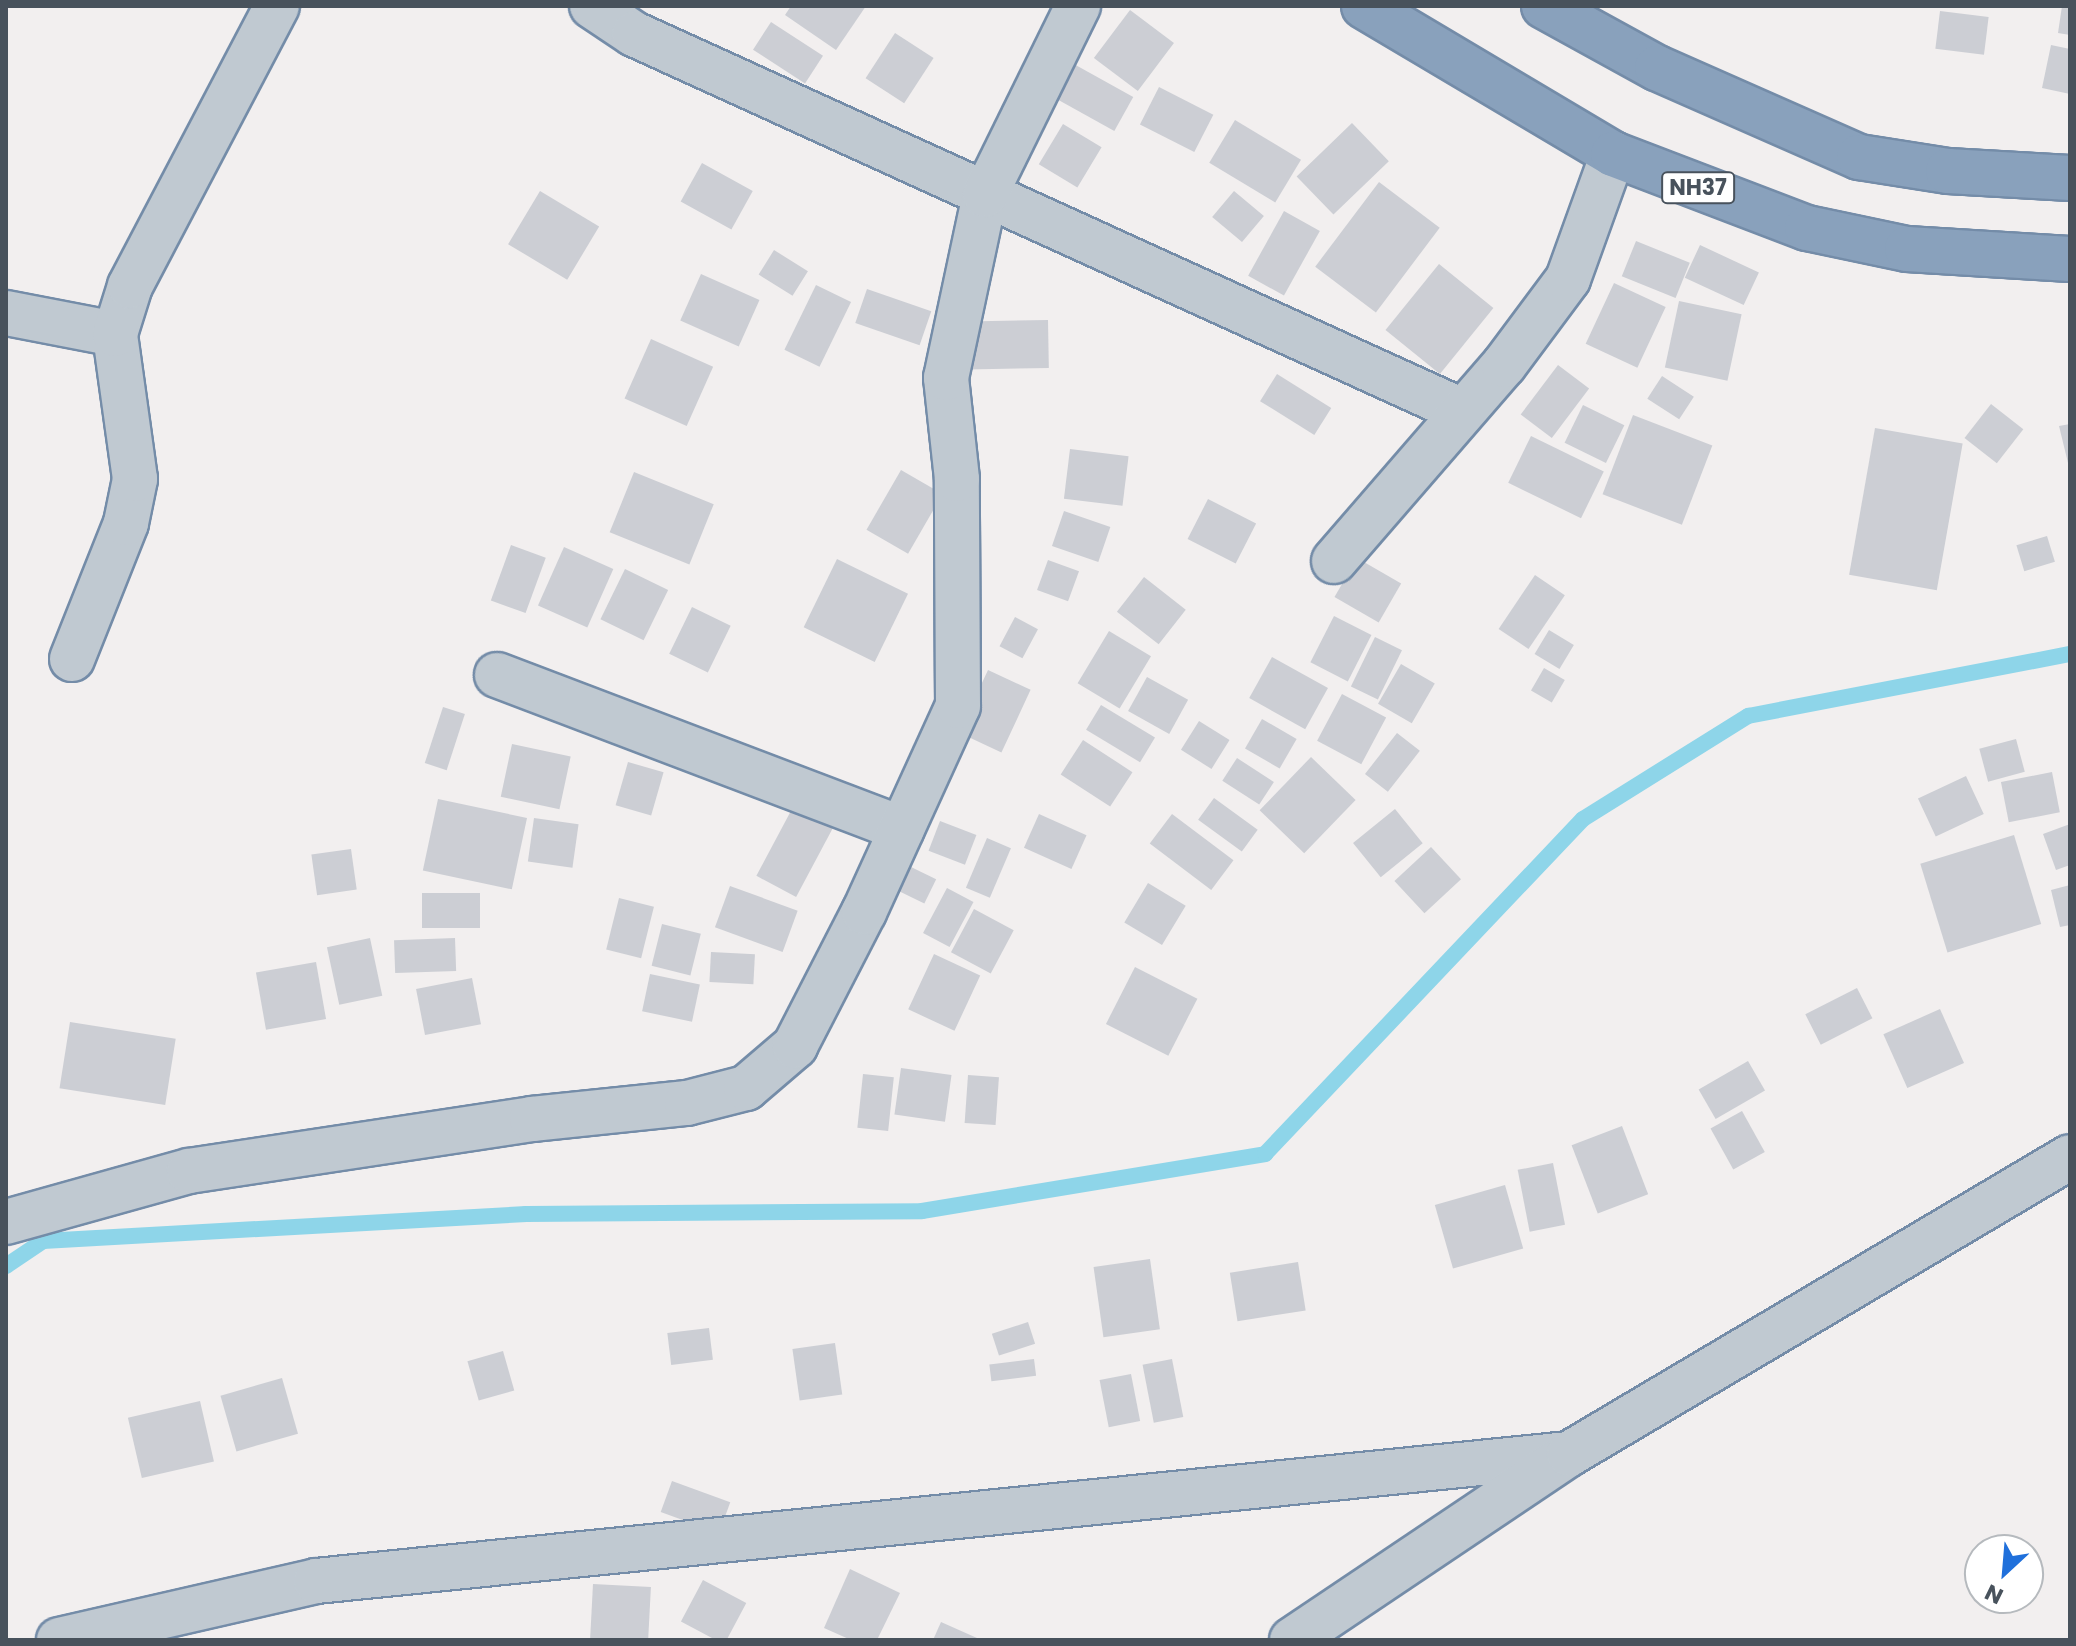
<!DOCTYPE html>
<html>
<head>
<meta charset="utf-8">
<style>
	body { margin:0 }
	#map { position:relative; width:2076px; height:1646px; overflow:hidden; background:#f2efef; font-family:Poppins,sans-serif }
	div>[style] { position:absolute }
	.stream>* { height:16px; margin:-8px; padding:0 8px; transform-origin:8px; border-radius:8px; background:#8ed5e9 }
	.building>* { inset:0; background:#ccced4; transform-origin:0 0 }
	.roads { filter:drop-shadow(2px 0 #748ca8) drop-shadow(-2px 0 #748ca8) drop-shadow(0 2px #748ca8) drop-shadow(0 -2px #748ca8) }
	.street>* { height:44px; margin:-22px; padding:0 22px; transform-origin:22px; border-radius:22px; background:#c0c9d1 }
	.highway>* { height:44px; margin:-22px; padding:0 22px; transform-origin:22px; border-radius:22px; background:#89a1bc }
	span { translate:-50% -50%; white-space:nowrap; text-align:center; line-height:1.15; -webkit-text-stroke:6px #fff; paint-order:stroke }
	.shield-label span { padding:2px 6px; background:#fff; border:2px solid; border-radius:6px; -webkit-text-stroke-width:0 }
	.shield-label { font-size:22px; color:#48525c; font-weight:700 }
	.frame { position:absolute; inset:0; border:8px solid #48525c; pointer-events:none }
	.north { position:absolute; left:1964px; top:1534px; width:80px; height:80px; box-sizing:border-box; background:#fff; border:2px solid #b6babe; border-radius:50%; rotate:206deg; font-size:22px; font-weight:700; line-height:32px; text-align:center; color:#48525c }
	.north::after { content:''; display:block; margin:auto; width:28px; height:36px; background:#2070db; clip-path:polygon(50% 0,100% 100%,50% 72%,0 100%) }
</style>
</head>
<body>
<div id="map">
	<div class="stream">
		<i style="left:6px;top:1266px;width:45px;rotate:-34deg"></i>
		<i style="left:43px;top:1241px;width:484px;rotate:-3.2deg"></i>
		<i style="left:526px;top:1214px;width:396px;rotate:-0.4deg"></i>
		<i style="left:922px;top:1211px;width:348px;rotate:-9.4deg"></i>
		<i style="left:1265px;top:1154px;width:462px;rotate:-46.5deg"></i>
		<i style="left:1583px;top:819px;width:195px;rotate:-32deg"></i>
		<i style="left:1748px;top:716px;width:328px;rotate:-10.9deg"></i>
	</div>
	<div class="building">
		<i style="clip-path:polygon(791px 6px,866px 6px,836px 50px,785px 15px)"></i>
		<i style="clip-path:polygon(2062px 6px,2070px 6px,2070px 35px,2058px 33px)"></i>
		<i style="left:1130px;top:10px;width:55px;height:60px;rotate:37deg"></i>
		<i style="left:1940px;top:11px;width:49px;height:38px;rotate:7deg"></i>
		<i style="left:771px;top:22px;width:62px;height:33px;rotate:33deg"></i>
		<i style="left:895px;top:33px;width:46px;height:54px;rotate:33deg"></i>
		<i style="clip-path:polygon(2051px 45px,2070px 49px,2070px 94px,2042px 88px)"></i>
		<i style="left:1072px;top:63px;width:70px;height:39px;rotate:29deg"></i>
		<i style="left:1159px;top:87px;width:61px;height:42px;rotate:27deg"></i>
		<i style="left:1235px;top:120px;width:77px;height:50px;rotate:31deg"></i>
		<i style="left:1352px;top:123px;width:53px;height:77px;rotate:46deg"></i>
		<i style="left:1063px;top:124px;width:45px;height:47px;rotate:31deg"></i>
		<i style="left:702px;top:163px;width:58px;height:44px;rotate:29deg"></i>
		<i style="left:1379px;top:182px;width:76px;height:106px;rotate:37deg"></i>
		<i style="left:540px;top:191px;width:69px;height:62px;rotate:31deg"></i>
		<i style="left:1234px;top:191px;width:39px;height:34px;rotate:40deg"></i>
		<i style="left:1284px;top:211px;width:41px;height:74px;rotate:29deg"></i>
		<i style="left:1636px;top:241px;width:58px;height:38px;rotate:22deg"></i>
		<i style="left:1700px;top:245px;width:65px;height:36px;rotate:25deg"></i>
		<i style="left:774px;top:250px;width:40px;height:29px;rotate:32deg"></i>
		<i style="left:1439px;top:264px;width:70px;height:85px;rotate:39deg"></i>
		<i style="left:701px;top:274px;width:64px;height:51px;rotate:24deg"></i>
		<i style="left:1614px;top:283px;width:57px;height:67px;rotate:25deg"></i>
		<i style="left:816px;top:285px;width:39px;height:72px;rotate:26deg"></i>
		<i style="left:867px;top:289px;width:68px;height:36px;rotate:19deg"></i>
		<i style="left:1679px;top:301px;width:64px;height:68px;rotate:12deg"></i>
		<i style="left:1048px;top:320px;width:48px;height:82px;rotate:89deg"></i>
		<i style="left:651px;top:339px;width:68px;height:65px;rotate:24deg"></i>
		<i style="left:1558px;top:365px;width:39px;height:62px;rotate:37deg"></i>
		<i style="left:1277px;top:374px;width:64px;height:32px;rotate:32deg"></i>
		<i style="left:1662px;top:376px;width:38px;height:27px;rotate:33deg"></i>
		<i style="left:1991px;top:404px;width:41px;height:43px;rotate:38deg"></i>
		<i style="left:1583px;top:405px;width:46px;height:42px;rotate:26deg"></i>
		<i style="left:1633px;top:415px;width:85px;height:85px;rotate:21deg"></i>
		<i style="clip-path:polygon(2070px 424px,2070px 466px,2069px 467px,2059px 426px)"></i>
		<i style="left:1875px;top:428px;width:89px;height:149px;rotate:10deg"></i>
		<i style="left:1531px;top:436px;width:81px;height:52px;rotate:26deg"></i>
		<i style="left:1070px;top:449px;width:59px;height:50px;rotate:7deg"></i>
		<i style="left:901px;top:470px;width:48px;height:69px;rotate:30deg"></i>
		<i style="left:634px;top:472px;width:86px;height:65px;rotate:22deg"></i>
		<i style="left:1208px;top:499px;width:54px;height:45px;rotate:27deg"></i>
		<i style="left:1064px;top:511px;width:49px;height:37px;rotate:19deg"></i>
		<i style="left:2047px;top:536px;width:27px;height:32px;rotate:73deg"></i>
		<i style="left:511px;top:545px;width:37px;height:59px;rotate:20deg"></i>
		<i style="left:564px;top:547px;width:54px;height:64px;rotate:24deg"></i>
		<i style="left:1357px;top:558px;width:51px;height:45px;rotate:30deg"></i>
		<i style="left:837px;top:559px;width:79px;height:76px;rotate:26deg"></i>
		<i style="left:1048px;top:560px;width:33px;height:32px;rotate:20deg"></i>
		<i style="left:625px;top:569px;width:48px;height:56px;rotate:26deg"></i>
		<i style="left:1535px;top:575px;width:36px;height:65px;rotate:34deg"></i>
		<i style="left:1144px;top:577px;width:53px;height:44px;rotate:38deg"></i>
		<i style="left:692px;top:607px;width:43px;height:52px;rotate:26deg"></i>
		<i style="left:1334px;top:616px;width:42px;height:52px;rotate:27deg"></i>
		<i style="left:1015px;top:617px;width:26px;height:33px;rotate:28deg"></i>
		<i style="left:1549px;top:630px;width:29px;height:28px;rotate:31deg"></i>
		<i style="left:1109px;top:631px;width:49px;height:61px;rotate:31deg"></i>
		<i style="left:1375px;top:637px;width:30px;height:55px;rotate:26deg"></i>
		<i style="left:1272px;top:657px;width:64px;height:47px;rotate:29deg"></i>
		<i style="left:1401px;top:664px;width:39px;height:46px;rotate:30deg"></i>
		<i style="left:1544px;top:668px;width:24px;height:26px;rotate:30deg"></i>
		<i style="left:988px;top:670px;width:47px;height:69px;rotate:25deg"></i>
		<i style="left:1147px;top:677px;width:47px;height:39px;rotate:29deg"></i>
		<i style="left:1342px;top:694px;width:50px;height:53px;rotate:28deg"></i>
		<i style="left:1101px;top:705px;width:63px;height:29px;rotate:31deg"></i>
		<i style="left:443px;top:707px;width:23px;height:59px;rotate:18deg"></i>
		<i style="left:1262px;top:719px;width:40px;height:34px;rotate:30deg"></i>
		<i style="left:1199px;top:721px;width:36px;height:34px;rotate:32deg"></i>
		<i style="left:1397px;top:733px;width:29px;height:52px;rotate:38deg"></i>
		<i style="left:2016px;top:739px;width:34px;height:38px;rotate:75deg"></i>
		<i style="left:1083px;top:740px;width:59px;height:41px;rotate:33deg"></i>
		<i style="left:512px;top:744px;width:60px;height:54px;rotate:12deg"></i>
		<i style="left:1311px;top:757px;width:62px;height:74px;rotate:44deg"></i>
		<i style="left:1237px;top:758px;width:44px;height:27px;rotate:33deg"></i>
		<i style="left:628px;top:762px;width:37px;height:45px;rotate:16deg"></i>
		<i style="left:2052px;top:772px;width:41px;height:52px;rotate:79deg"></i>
		<i style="left:1966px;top:776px;width:42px;height:53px;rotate:65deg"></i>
		<i style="left:1214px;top:798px;width:54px;height:27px;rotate:36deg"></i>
		<i style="left:438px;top:799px;width:91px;height:73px;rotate:12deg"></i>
		<i style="left:793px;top:807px;width:45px;height:78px;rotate:28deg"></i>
		<i style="left:1395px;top:809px;width:44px;height:54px;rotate:51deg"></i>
		<i style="left:1039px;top:814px;width:52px;height:37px;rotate:24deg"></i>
		<i style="left:1172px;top:814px;width:77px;height:37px;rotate:37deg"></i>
		<i style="left:534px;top:818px;width:45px;height:44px;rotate:8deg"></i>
		<i style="left:940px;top:821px;width:39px;height:32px;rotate:21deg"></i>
		<i style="clip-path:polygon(2070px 824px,2070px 865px,2056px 870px,2043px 834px)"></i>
		<i style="left:2014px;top:835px;width:93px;height:98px;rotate:73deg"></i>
		<i style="left:987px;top:838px;width:26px;height:54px;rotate:23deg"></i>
		<i style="left:1431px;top:847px;width:44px;height:50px;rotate:47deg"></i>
		<i style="left:351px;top:849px;width:41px;height:40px;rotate:82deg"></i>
		<i style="left:911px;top:867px;width:28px;height:27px;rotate:26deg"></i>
		<i style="left:1148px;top:883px;width:44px;height:46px;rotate:31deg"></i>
		<i style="clip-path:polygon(2070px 885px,2070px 925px,2060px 927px,2051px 890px)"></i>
		<i style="left:730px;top:886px;width:72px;height:44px;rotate:20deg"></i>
		<i style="left:947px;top:888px;width:30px;height:51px;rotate:28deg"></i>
		<i style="left:422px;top:893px;width:58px;height:35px"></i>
		<i style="left:619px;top:898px;width:36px;height:53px;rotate:14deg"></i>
		<i style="left:974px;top:909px;width:45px;height:49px;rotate:28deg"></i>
		<i style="left:662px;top:924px;width:40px;height:43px;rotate:14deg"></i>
		<i style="left:370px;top:938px;width:59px;height:44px;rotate:78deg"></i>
		<i style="left:455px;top:938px;width:33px;height:61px;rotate:88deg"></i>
		<i style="left:711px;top:952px;width:44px;height:30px;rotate:3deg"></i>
		<i style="left:934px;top:954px;width:51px;height:61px;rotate:25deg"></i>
		<i style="left:316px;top:962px;width:58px;height:61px;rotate:80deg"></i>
		<i style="left:1135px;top:967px;width:70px;height:64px;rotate:27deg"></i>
		<i style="left:650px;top:974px;width:51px;height:38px;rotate:12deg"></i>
		<i style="left:472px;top:978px;width:47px;height:57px;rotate:79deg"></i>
		<i style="left:1857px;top:988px;width:34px;height:58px;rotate:63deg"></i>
		<i style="left:1940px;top:1009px;width:59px;height:62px;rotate:66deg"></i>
		<i style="left:70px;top:1022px;width:107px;height:67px;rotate:9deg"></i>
		<i style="left:1748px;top:1061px;width:34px;height:57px;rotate:60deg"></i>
		<i style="left:901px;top:1068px;width:51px;height:47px;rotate:8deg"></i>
		<i style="left:863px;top:1074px;width:31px;height:54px;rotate:6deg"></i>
		<i style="left:968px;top:1075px;width:31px;height:48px;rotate:4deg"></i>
		<i style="left:1742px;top:1111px;width:47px;height:36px;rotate:61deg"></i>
		<i style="left:1622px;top:1126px;width:73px;height:54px;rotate:69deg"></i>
		<i style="left:1553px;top:1163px;width:63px;height:36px;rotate:79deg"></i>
		<i style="left:1505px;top:1185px;width:66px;height:73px;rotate:74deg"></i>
		<i style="left:1150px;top:1259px;width:71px;height:57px;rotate:82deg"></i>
		<i style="left:1298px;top:1262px;width:49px;height:69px;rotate:81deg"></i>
		<i style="left:1028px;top:1322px;width:23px;height:38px;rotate:72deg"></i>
		<i style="left:709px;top:1328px;width:32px;height:42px;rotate:83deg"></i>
		<i style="left:835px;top:1343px;width:52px;height:43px;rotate:82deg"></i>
		<i style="left:503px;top:1351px;width:41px;height:37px;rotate:74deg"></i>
		<i style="left:1034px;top:1359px;width:17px;height:45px;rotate:83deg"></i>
		<i style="left:1172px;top:1359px;width:59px;height:30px;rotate:79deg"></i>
		<i style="left:1131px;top:1374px;width:48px;height:32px;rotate:79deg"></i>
		<i style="left:282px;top:1378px;width:58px;height:64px;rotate:74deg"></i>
		<i style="left:200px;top:1401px;width:62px;height:74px;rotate:77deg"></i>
		<i style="left:672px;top:1481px;width:62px;height:33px;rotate:20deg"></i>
		<i style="clip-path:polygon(850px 1569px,900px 1593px,877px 1640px,851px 1640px,824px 1628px)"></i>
		<i style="left:703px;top:1580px;width:49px;height:47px;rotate:28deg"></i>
		<i style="left:593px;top:1584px;width:58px;height:56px;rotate:3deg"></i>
		<i style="clip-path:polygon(941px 1622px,977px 1638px,976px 1640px,933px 1640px)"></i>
	</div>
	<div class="roads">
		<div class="street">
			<i style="left:592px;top:6px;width:50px;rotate:33.7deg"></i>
			<i style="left:634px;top:34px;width:910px;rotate:24.48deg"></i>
			<i style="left:6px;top:313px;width:111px;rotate:10.9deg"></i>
			<i style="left:1334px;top:561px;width:259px;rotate:-49.1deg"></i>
			<i style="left:1504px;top:365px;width:107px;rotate:-53.3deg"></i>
			<i style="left:1568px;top:279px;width:133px;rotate:-70.2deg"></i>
			<i style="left:72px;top:659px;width:146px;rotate:-68.3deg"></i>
			<i style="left:126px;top:523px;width:45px;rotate:-78.4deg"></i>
			<i style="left:135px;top:479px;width:146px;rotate:-97.9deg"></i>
			<i style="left:115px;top:334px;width:50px;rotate:-72.6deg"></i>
			<i style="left:130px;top:286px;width:316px;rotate:-62.3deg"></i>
			<i style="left:497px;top:675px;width:433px;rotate:20.8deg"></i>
			<i style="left:6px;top:1222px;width:190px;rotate:-15.6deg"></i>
			<i style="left:189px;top:1171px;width:347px;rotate:-8.6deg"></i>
			<i style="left:532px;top:1119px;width:156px;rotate:-5.9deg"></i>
			<i style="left:687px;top:1103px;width:61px;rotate:-14.3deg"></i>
			<i style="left:746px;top:1088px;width:65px;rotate:-40.6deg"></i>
			<i style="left:795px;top:1046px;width:151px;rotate:-62.8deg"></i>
			<i style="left:864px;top:912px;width:226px;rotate:-65.5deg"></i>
			<i style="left:958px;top:706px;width:227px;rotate:-90.3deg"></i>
			<i style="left:957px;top:479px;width:102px;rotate:-96.2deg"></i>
			<i style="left:946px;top:378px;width:187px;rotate:-78deg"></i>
			<i style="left:985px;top:195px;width:211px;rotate:-63.8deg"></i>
			<i style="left:59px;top:1640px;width:264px;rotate:-12.9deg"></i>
			<i style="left:316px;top:1581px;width:1259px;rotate:-5.79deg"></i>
			<i style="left:1292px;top:1640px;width:334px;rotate:-33.9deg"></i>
			<i style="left:1569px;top:1454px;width:582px;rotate:-30.66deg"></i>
		</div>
		<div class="highway">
			<i style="left:1364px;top:6px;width:290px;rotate:30.7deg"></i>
			<i style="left:1613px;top:154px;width:208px;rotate:20.9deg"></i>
			<i style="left:1807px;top:228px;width:102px;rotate:11.9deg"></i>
			<i style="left:1907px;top:249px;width:163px;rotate:3.5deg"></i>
			<i style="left:1544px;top:6px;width:129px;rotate:28.8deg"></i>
			<i style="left:1657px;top:68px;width:221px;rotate:23.8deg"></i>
			<i style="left:1859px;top:157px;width:90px;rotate:8.9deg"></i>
			<i style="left:1948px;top:171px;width:122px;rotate:3.3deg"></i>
		</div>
	</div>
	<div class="shield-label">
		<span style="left:1698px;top:188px">NH37</span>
	</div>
	<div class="frame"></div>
	<div class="north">N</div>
</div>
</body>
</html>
